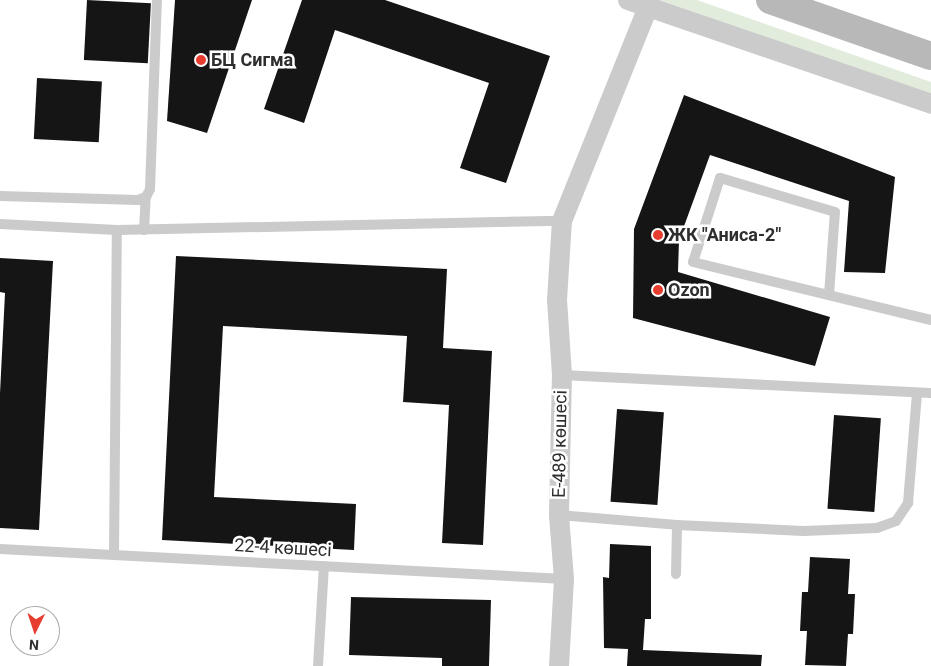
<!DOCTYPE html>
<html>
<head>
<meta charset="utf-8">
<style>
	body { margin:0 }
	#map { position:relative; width:931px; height:666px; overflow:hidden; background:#fff; font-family:Roboto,sans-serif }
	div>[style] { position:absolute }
	.green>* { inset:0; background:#e2ecdc }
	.building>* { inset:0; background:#151515; transform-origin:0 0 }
	.lane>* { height:10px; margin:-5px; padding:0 5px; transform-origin:5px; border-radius:5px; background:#cbcbcb }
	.street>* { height:20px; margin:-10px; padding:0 10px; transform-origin:10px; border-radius:10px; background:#cbcbcb }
	.secondary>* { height:28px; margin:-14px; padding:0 14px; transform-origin:14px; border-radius:14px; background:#b8b8b8 }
	.dots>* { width:14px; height:14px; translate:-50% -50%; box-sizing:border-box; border:2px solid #fff; border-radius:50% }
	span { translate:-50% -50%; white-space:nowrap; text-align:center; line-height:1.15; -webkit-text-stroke:5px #fff; paint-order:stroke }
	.poi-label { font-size:18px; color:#2e2e2e; font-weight:700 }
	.left { translate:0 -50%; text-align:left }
	.street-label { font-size:18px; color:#2e2e2e }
	.north { position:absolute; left:10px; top:606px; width:50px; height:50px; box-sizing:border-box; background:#fff; border:1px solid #ababab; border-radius:50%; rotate:184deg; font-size:14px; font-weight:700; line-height:20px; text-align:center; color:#2e2e2e }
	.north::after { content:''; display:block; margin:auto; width:18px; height:22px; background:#e73d2f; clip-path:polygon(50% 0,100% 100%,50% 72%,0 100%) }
</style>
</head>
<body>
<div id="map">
	<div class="green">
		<i style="clip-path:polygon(659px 0,697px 0,931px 82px,931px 94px)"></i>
	</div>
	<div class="building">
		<i style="left:87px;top:0;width:64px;height:60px;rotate:3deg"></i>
		<i style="clip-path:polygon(175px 0,252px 0,207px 133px,167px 121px)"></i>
		<i style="clip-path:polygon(302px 0,385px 0,550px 56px,506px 183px,460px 168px,489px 83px,335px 30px,304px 123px,264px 109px)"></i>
		<i style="left:37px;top:78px;width:65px;height:61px;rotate:3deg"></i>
		<i style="clip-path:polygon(684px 95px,895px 177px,885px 273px,844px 272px,849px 201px,710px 155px,679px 240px,678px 272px,830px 317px,815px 366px,633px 318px,634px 229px)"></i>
		<i style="clip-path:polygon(176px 256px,447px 269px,443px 348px,492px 351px,483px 545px,442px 543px,449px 405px,403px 402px,407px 336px,223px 326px,214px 497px,356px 504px,354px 550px,162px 540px)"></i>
		<i style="clip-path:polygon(0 258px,53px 261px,39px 530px,0 528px,0 393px,5px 293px,0 292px)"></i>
		<i style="left:617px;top:409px;width:47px;height:93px;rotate:4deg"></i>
		<i style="left:834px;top:415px;width:47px;height:94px;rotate:4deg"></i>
		<i style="clip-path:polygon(610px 544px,651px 546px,651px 619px,645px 619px,643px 650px,762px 655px,761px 666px,627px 666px,628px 649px,604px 648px,603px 577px,609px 578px)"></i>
		<i style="clip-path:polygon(810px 557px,850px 559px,848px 594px,855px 594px,853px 634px,848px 634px,846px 666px,805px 665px,807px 631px,800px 631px,802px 592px,808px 592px)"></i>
		<i style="clip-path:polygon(351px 597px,491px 600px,489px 666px,442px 666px,442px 658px,349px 655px)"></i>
	</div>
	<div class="lane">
		<i style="left:0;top:196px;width:138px;rotate:1.7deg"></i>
		<i style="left:138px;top:200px;width:9px;rotate:-21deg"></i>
		<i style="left:146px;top:197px;width:9px;rotate:-63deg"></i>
		<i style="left:150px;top:189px;width:189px;rotate:-87.9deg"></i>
		<i style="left:0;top:224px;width:117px;rotate:2.9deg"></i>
		<i style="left:117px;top:230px;width:445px;rotate:-1.2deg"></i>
		<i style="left:144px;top:230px;width:33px;rotate:-87deg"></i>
		<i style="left:829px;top:295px;width:83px;rotate:-85.9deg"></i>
		<i style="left:835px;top:212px;width:120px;rotate:-163.5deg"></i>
		<i style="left:720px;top:178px;width:88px;rotate:107.8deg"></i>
		<i style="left:693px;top:262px;width:245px;rotate:13.7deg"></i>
		<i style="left:562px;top:375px;width:369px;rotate:2.8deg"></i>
		<i style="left:559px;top:515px;width:118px;rotate:4.8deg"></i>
		<i style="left:677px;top:525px;width:127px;rotate:2.7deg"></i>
		<i style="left:804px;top:531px;width:73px;rotate:-2.4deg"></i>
		<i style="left:877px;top:528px;width:20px;rotate:-20deg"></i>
		<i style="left:896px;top:521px;width:22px;rotate:-56deg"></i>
		<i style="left:908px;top:503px;width:109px;rotate:-85.3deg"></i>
		<i style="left:0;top:549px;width:565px;rotate:3.04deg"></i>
		<i style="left:114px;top:555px;width:325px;rotate:-89.5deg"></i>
		<i style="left:676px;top:574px;width:49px;rotate:-88.8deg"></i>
		<i style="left:318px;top:666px;width:100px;rotate:-86.6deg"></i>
	</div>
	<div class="street">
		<i style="left:628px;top:0;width:320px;rotate:18.9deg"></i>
		<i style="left:559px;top:666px;width:87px;rotate:-86.7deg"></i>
		<i style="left:564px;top:579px;width:64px;rotate:-94.5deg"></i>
		<i style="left:559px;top:515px;width:140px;rotate:-88.8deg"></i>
		<i style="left:562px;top:375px;width:75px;rotate:-93.8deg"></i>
		<i style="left:557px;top:300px;width:79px;rotate:-86.4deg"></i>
		<i style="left:562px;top:221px;width:231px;rotate:-68.1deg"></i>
	</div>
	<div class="secondary">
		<i style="left:770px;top:0;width:170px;rotate:19.2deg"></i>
	</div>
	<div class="dots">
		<i style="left:201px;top:60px;background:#e73d2f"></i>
		<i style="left:658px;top:235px;background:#e73d2f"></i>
		<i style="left:658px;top:290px;background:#e73d2f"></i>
	</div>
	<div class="poi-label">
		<span class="left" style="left:211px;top:60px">БЦ Сигма</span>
		<span class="left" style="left:668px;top:235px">ЖК "Аниса-2"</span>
		<span class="left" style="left:668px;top:290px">Ozon</span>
	</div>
	<div class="street-label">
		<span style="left:560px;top:444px;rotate:-89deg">Е-489 көшесі</span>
		<span style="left:283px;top:548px;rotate:3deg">22-4 көшесі</span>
	</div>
	<div class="north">N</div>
</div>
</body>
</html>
